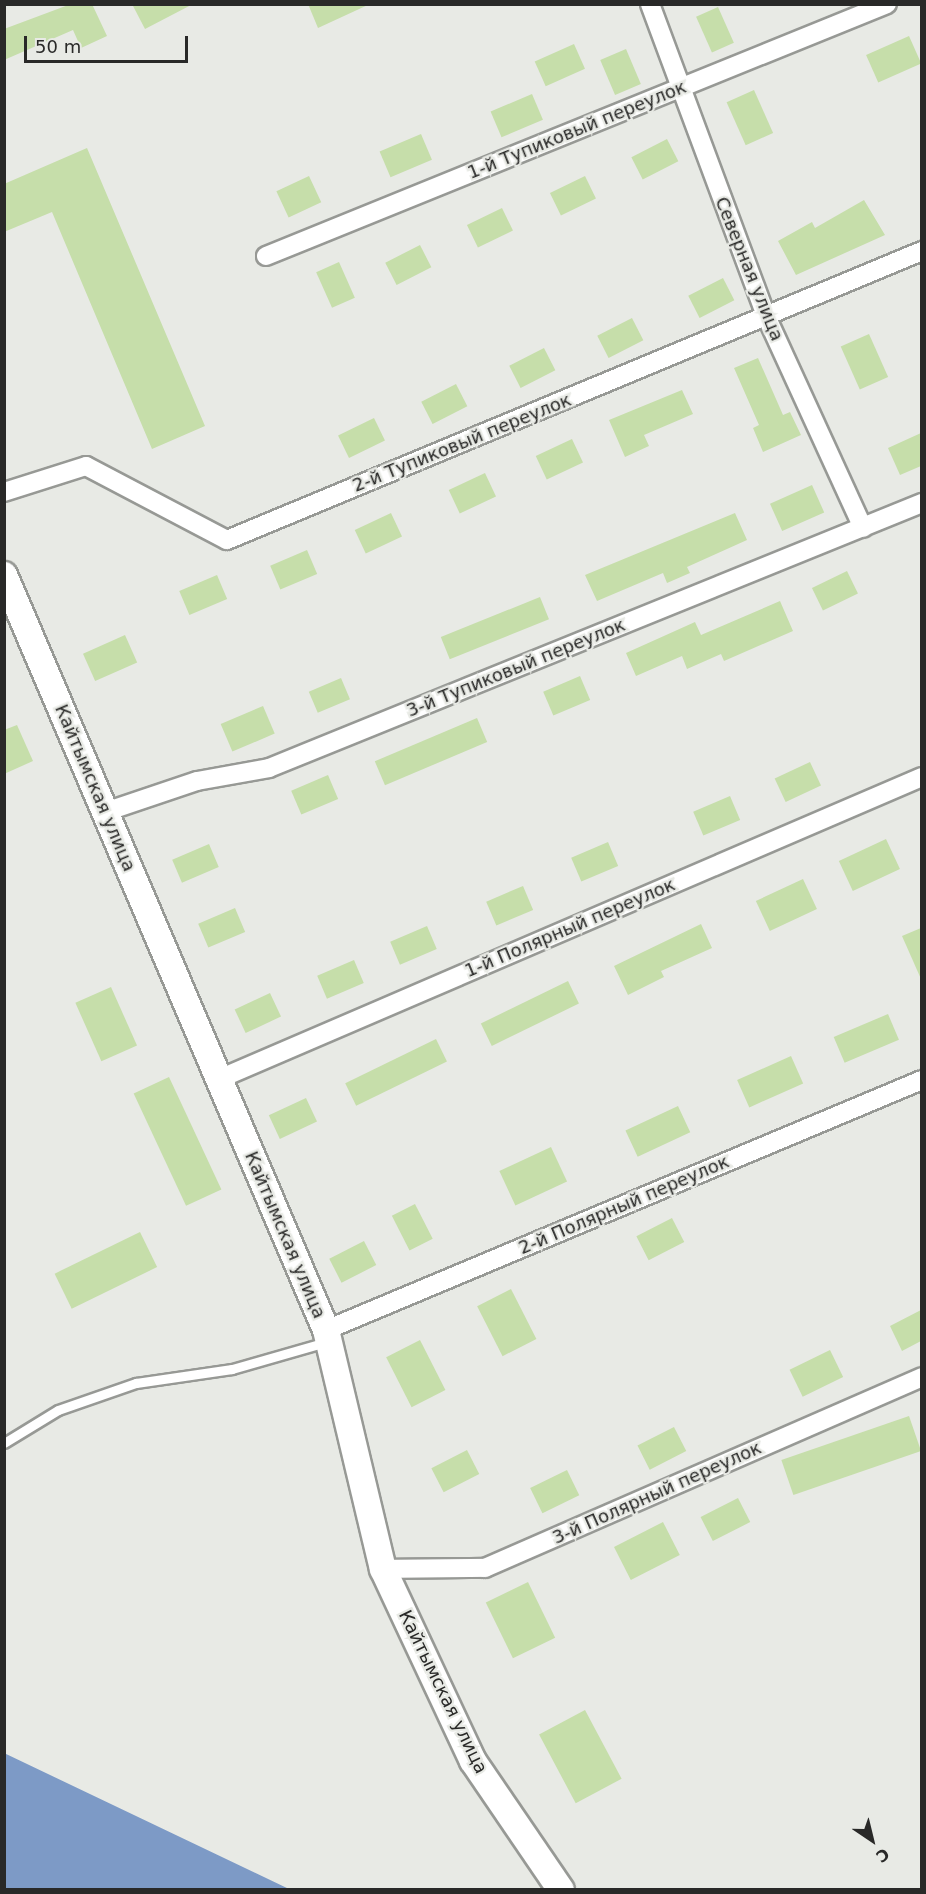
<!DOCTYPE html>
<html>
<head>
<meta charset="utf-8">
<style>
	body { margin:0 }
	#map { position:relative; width:926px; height:1894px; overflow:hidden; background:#e8eae5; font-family:"DejaVu Sans",sans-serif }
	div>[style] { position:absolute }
	.water>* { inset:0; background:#7d9ac6 }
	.building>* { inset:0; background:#c6deaa; transform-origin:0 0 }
	.roads { filter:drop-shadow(2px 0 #979995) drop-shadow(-2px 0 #979995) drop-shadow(0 2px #979995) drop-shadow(0 -2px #979995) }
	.lane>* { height:9px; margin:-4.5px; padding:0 4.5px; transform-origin:4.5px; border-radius:4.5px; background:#fff }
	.street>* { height:18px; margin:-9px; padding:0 9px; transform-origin:9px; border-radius:9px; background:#fff }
	.secondary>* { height:26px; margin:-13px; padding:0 13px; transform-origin:13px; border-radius:13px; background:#fff }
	span { translate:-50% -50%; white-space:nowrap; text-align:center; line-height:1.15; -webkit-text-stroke:4.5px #e8eae5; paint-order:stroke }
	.street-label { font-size:18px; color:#292928 }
	.frame { position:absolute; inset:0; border:6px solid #292928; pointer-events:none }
	.north { position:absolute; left:842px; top:1810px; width:60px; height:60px; -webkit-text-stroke:4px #e8eae5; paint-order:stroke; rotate:145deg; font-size:16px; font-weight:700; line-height:24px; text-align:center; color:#292928 }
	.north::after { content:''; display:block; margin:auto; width:21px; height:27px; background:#292928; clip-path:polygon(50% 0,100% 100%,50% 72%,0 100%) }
	.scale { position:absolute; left:24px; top:36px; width:164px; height:27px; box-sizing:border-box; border:3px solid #292928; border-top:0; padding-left:8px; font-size:18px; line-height:21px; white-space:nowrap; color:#292928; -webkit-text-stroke:4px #e8eae5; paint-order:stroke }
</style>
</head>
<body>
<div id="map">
	<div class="water">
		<i style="clip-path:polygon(4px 1753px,289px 1889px,292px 1889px,5px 1889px)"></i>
	</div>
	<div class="building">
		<i style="clip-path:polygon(71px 4px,92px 4px,107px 36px,81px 48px,73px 30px,4px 60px,4px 29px)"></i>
		<i style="clip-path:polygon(132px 4px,193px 4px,145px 29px)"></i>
		<i style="clip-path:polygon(308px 4px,370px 4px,318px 28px)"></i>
		<i style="left:718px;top:7px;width:39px;height:24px;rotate:66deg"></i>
		<i style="left:909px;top:36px;width:30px;height:47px;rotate:66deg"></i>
		<i style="left:574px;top:44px;width:27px;height:43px;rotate:66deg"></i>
		<i style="left:626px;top:49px;width:38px;height:28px;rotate:67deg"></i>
		<i style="left:754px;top:90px;width:47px;height:30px;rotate:66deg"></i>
		<i style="left:532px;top:94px;width:28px;height:45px;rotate:67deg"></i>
		<i style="left:421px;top:134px;width:28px;height:45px;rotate:67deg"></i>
		<i style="left:667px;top:139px;width:25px;height:40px;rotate:63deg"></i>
		<i style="clip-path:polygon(87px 148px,205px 426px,152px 449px,52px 212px,4px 232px,4px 184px)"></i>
		<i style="left:309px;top:176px;width:29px;height:36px;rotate:65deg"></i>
		<i style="left:585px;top:176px;width:25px;height:39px;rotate:64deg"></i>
		<i style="clip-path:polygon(864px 200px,885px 235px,796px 275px,778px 241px,812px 222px,815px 228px)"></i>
		<i style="left:502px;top:208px;width:25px;height:39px;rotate:64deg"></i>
		<i style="left:420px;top:245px;width:25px;height:39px;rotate:63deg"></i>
		<i style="left:339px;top:262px;width:39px;height:25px;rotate:66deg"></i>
		<i style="left:723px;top:278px;width:25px;height:39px;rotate:63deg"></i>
		<i style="left:632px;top:318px;width:25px;height:39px;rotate:63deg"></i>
		<i style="left:869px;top:334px;width:47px;height:31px;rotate:66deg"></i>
		<i style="left:544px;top:348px;width:25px;height:39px;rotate:63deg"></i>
		<i style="clip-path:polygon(758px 358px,783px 415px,790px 412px,801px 435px,763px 452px,753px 428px,759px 425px,734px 368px)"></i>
		<i style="left:456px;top:384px;width:25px;height:39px;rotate:63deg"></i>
		<i style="clip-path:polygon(682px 390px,693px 414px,644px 435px,649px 446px,625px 457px,609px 420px)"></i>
		<i style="left:374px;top:418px;width:25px;height:40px;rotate:64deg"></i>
		<i style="clip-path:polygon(921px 433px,921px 466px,900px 475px,888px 448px)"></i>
		<i style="left:572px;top:439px;width:26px;height:40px;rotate:65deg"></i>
		<i style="left:485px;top:473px;width:26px;height:40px;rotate:65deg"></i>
		<i style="left:812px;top:485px;width:30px;height:46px;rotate:66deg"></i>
		<i style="left:391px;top:513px;width:26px;height:40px;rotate:65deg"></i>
		<i style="clip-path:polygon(735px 513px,747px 540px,687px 567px,690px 573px,667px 583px,663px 573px,597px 601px,585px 575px)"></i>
		<i style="left:307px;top:550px;width:26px;height:40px;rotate:67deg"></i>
		<i style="left:847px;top:571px;width:25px;height:39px;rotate:64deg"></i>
		<i style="left:217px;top:575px;width:26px;height:41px;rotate:67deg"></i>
		<i style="left:540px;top:597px;width:24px;height:107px;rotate:68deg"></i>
		<i style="clip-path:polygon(780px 601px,793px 631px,724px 661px,721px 654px,687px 669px,682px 656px,636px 676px,626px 653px,695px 622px,701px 635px)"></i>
		<i style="left:125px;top:635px;width:30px;height:46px;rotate:66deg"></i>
		<i style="left:580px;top:676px;width:26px;height:40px;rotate:67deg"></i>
		<i style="left:341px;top:678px;width:23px;height:35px;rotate:67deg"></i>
		<i style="left:263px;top:706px;width:30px;height:46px;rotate:67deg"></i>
		<i style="left:477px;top:718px;width:26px;height:111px;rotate:67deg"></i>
		<i style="clip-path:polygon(17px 725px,33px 761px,4px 774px,4px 730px)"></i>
		<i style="left:810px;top:762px;width:26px;height:39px;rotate:65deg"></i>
		<i style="left:328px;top:775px;width:26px;height:40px;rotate:67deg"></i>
		<i style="left:730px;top:796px;width:26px;height:40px;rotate:67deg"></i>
		<i style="left:886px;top:839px;width:33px;height:52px;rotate:65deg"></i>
		<i style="left:608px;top:842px;width:26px;height:40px;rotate:67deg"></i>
		<i style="left:209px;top:844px;width:25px;height:40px;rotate:67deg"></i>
		<i style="left:803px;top:879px;width:33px;height:52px;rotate:65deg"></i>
		<i style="left:523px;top:886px;width:26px;height:40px;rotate:67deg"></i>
		<i style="left:235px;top:908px;width:26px;height:40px;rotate:67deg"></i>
		<i style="clip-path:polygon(701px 924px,712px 948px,661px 971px,664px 977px,628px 995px,614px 966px)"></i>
		<i style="left:427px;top:926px;width:25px;height:40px;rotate:67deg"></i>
		<i style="clip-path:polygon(921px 928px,921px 979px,902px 936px)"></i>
		<i style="left:354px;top:960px;width:25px;height:40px;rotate:67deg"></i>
		<i style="left:568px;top:981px;width:25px;height:97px;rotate:64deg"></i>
		<i style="left:111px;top:987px;width:64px;height:39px;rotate:66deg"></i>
		<i style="left:270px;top:993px;width:26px;height:39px;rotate:65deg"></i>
		<i style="left:888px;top:1014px;width:28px;height:59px;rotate:67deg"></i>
		<i style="left:436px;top:1039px;width:25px;height:101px;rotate:64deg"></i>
		<i style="left:791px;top:1056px;width:30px;height:59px;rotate:66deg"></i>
		<i style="left:169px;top:1077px;width:124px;height:39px;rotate:65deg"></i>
		<i style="left:306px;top:1098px;width:26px;height:41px;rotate:65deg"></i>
		<i style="left:678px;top:1106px;width:29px;height:58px;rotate:65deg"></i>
		<i style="left:551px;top:1147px;width:38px;height:57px;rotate:65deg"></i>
		<i style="left:415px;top:1204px;width:39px;height:26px;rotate:63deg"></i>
		<i style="left:672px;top:1218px;width:27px;height:40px;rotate:63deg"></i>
		<i style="left:140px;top:1232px;width:39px;height:95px;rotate:64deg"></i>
		<i style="left:364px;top:1241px;width:27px;height:39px;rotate:63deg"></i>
		<i style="left:511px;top:1289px;width:56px;height:38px;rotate:63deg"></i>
		<i style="clip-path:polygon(921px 1310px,921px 1341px,902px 1351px,890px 1326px)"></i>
		<i style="left:420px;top:1340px;width:56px;height:38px;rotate:63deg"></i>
		<i style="left:830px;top:1350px;width:30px;height:45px;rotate:64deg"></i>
		<i style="left:909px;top:1416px;width:37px;height:135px;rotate:71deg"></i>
		<i style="left:674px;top:1427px;width:27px;height:41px;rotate:63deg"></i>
		<i style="left:467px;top:1450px;width:27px;height:40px;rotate:63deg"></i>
		<i style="left:567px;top:1470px;width:28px;height:41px;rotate:64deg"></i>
		<i style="left:738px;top:1498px;width:27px;height:42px;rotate:63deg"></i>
		<i style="left:663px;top:1522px;width:37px;height:55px;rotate:63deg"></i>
		<i style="left:528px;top:1582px;width:62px;height:47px;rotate:64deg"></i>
		<i style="left:585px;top:1710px;width:78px;height:52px;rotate:62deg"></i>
	</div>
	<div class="roads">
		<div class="lane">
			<i style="left:4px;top:1443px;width:63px;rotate:-31.4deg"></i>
			<i style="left:58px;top:1410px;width:83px;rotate:-19.1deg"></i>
			<i style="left:136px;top:1383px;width:97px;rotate:-8.3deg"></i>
			<i style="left:232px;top:1369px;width:98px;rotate:-16deg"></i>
		</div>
		<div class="street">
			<i style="left:650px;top:4px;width:333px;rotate:69.6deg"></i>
			<i style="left:766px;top:316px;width:233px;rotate:65.4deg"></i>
			<i style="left:266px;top:256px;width:670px;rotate:-22.09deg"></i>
			<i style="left:4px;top:492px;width:86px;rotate:-17.6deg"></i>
			<i style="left:86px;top:466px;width:159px;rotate:27.7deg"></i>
			<i style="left:227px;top:540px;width:753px;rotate:-22.58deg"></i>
			<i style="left:105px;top:812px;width:97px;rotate:-18.6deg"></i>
			<i style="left:197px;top:781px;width:73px;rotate:-10.2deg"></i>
			<i style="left:269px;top:768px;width:705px;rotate:-22.09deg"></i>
			<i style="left:219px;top:1079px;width:765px;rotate:-23.25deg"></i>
			<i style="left:326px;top:1330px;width:646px;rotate:-22.76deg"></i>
			<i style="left:383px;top:1569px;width:102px;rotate:-0.6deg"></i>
			<i style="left:485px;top:1568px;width:477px;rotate:-23.6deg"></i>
		</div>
		<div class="secondary">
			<i style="left:4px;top:575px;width:821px;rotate:66.9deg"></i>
			<i style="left:326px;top:1330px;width:246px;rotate:76.6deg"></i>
			<i style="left:383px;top:1569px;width:212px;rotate:64.9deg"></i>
			<i style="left:473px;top:1761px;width:156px;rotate:55.7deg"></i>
		</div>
	</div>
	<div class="street-label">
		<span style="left:577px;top:130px;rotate:-22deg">1-й Тупиковый переулок</span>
		<span style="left:749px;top:269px;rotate:68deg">Северная улица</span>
		<span style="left:462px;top:443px;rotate:-22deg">2-й Тупиковый переулок</span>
		<span style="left:516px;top:668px;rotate:-22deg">3-й Тупиковый переулок</span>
		<span style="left:95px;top:788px;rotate:67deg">Кайтымская улица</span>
		<span style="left:570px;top:928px;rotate:-23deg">1-й Полярный переулок</span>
		<span style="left:624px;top:1205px;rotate:-23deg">2-й Полярный переулок</span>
		<span style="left:285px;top:1235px;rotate:67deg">Кайтымская улица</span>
		<span style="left:657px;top:1493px;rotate:-24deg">3-й Полярный переулок</span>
		<span style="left:443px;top:1692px;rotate:64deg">Кайтымская улица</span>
	</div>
	<div class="frame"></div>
	<div class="north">С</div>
	<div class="scale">50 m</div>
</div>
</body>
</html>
